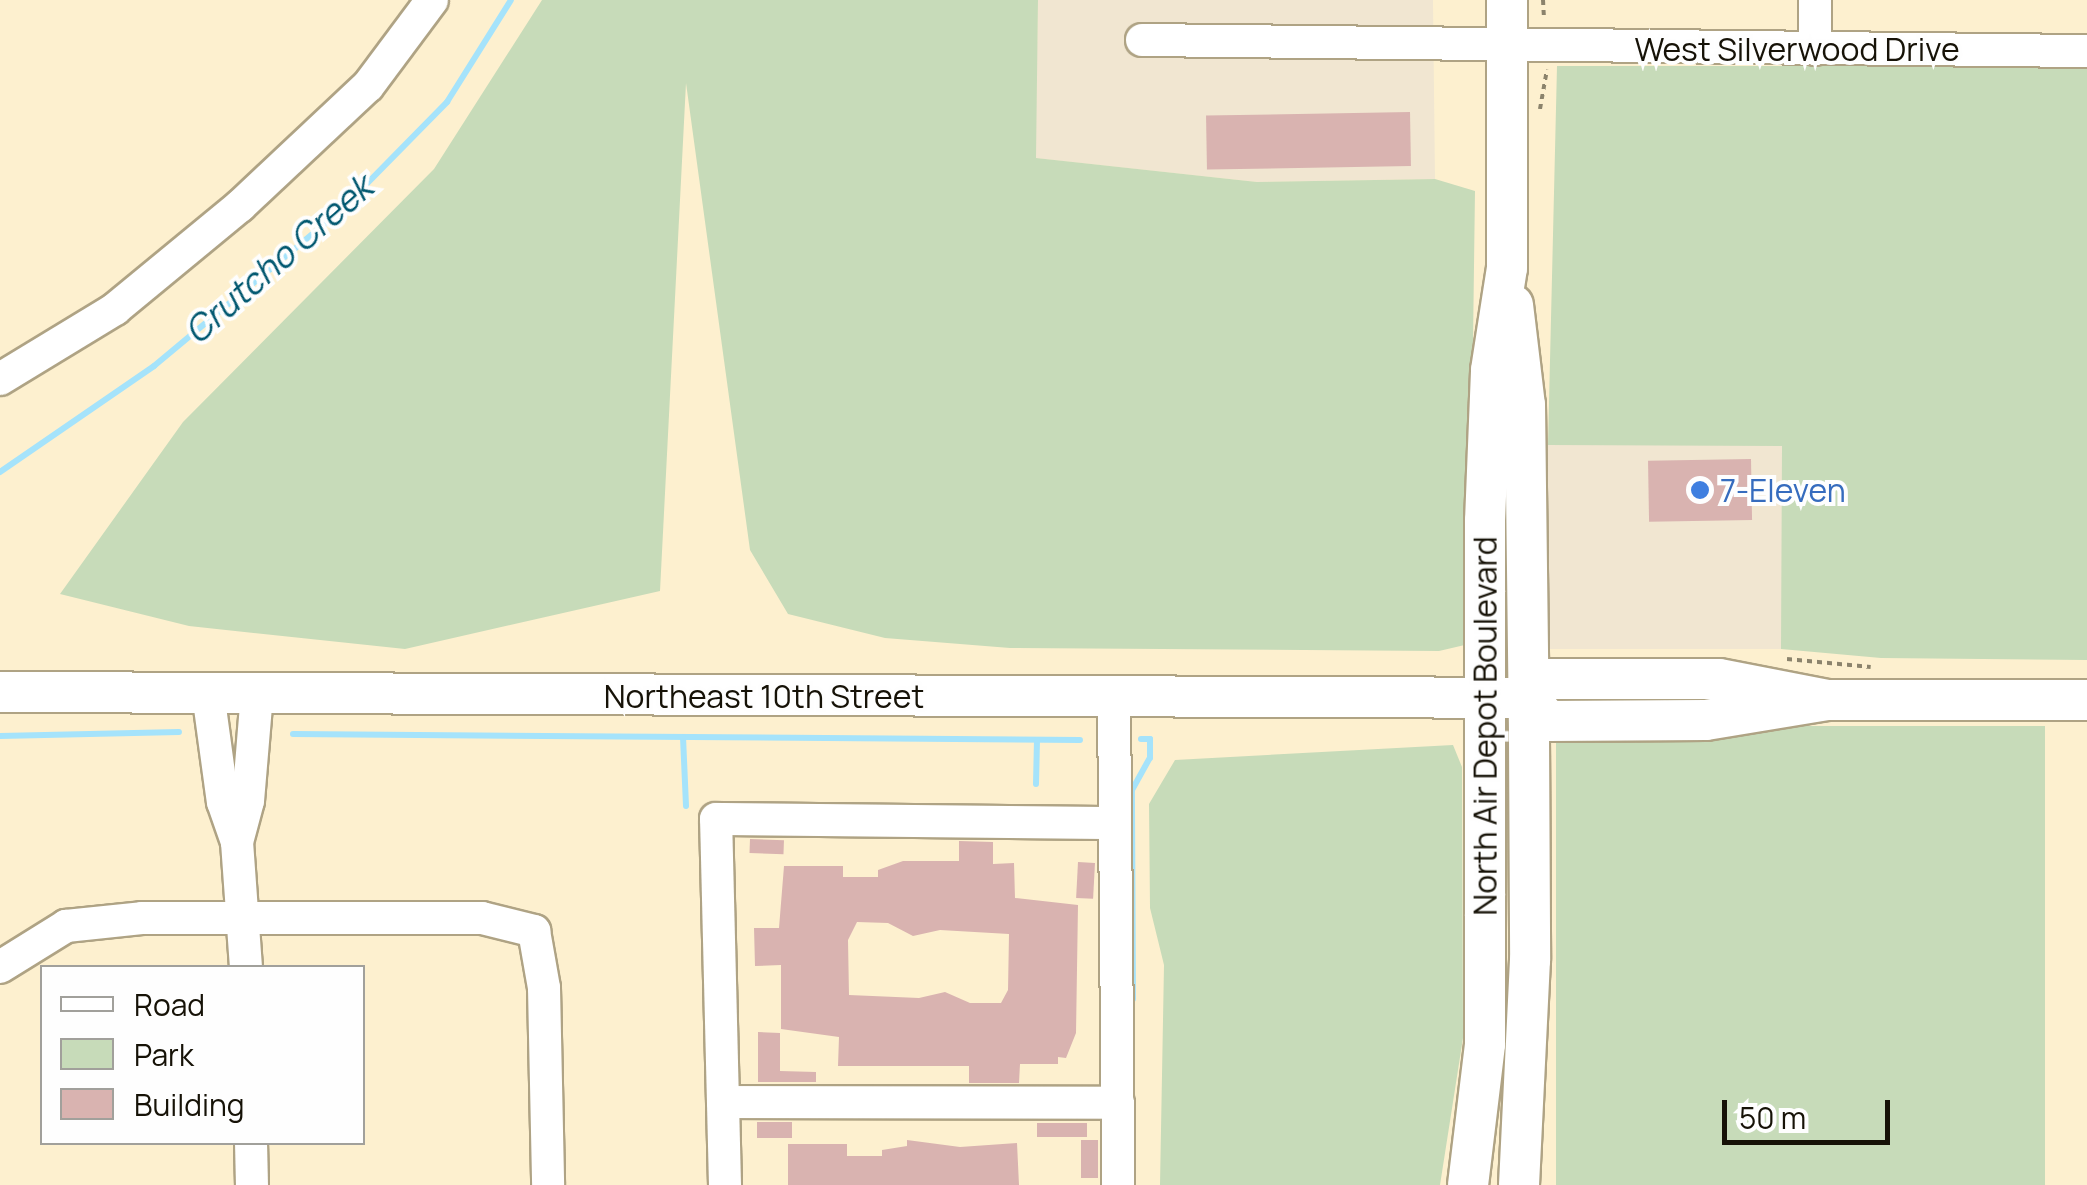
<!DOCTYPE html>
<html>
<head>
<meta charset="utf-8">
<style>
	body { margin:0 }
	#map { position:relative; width:2087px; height:1185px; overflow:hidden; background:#fdf0cf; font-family:Manrope,sans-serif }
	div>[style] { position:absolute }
	.commercial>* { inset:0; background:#f1e6d1; transform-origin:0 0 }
	.green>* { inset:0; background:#c7dbb9; transform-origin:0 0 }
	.stream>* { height:6px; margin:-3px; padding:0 3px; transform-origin:3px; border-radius:3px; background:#a5e3fb }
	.building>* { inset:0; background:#d9b3b0; transform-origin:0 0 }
	.path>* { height:4px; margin-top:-2px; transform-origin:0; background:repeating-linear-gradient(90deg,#8b836c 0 5px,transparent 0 10px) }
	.roads { filter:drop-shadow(2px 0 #afa384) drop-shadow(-2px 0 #afa384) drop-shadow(0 2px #afa384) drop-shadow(0 -2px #afa384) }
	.minor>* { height:32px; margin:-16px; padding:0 16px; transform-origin:16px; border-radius:16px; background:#fff }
	.major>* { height:40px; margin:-20px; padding:0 20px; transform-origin:20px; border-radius:20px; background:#fff }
	.dots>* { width:28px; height:28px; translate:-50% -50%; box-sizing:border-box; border:5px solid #fefefe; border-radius:50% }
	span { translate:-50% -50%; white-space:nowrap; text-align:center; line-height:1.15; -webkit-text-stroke:8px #fefefe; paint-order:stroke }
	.street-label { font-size:32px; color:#161207 }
	.shop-label { font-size:32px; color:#366cbe }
	.left { translate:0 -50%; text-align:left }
	.water-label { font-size:35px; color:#00576f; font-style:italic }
	.legend { position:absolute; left:40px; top:965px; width:325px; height:180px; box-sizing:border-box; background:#fefefe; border:2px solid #a1a09b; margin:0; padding:12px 18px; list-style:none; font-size:30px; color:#161207 }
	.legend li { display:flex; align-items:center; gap:20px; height:50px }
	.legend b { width:50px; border:2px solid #a1a09b }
	.scale { position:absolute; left:1722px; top:1100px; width:168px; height:45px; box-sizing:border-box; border:5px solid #161207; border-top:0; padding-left:12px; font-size:30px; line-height:35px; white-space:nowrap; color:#161207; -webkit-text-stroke:8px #fefefe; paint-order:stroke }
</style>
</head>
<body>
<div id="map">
	<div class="commercial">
		<i style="clip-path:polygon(1038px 0,1433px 0,1435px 179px,1257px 182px,1035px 158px)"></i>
		<i style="left:1548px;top:445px;width:234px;height:204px"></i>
	</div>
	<div class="green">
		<i style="clip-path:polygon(542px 0,1038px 0,1036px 158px,1257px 182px,1435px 179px,1475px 191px,1469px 644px,1439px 651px,1010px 648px,885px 638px,788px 614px,750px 550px,686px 83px,660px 591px,405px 649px,189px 626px,60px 594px,183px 422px,434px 169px)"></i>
		<i style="clip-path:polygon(1557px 66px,2087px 66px,2087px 660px,1881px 658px,1781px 649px,1782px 446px,1548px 445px)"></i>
		<i style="left:2045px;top:726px;width:459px;height:489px;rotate:90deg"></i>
		<i style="clip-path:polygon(1453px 745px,1462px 767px,1463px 1038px,1440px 1185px,1160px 1185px,1164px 965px,1150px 908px,1149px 804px,1175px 760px)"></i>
	</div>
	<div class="stream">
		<i style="left:0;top:472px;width:187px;rotate:-34.5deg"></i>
		<i style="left:154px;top:366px;width:242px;rotate:-39.8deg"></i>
		<i style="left:340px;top:211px;width:153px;rotate:-45.5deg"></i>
		<i style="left:447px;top:102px;width:120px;rotate:-57.9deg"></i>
		<i style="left:293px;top:734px;width:787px;rotate:0.44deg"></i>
		<i style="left:0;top:736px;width:179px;rotate:-1.3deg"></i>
		<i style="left:683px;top:737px;width:69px;rotate:87.5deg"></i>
		<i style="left:1036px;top:784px;width:44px;rotate:-88.7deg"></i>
		<i style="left:1133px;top:999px;width:209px;rotate:-90.3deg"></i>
		<i style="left:1132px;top:790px;width:37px;rotate:-61deg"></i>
		<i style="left:1150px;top:758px;width:19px;rotate:-90deg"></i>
		<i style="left:1150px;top:739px;width:9px;rotate:180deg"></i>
	</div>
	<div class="building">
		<i style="left:1410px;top:112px;width:54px;height:204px;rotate:89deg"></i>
		<i style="left:1751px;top:459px;width:61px;height:103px;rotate:89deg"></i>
		<i style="left:750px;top:839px;width:34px;height:14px;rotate:2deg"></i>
		<i style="clip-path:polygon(evenodd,959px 841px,993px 842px,993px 864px,1014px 863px,1015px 898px,1078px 905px,1076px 1033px,1066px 1058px,1058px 1057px,1058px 1064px,1020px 1064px,1019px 1083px,969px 1083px,969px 1066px,838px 1066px,839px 1037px,781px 1029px,781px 965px,755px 966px,754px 928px,779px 928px,784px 866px,843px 866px,843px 877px,878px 877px,878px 870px,903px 861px,959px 861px,959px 841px,857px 922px,888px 923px,913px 936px,940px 930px,1009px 934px,1008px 990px,1001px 1003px,970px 1003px,945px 992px,919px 998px,849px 995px,848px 940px,857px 922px)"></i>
		<i style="left:1078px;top:862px;width:17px;height:36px;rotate:3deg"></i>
		<i style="clip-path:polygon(758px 1032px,780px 1033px,780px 1071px,816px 1072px,816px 1082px,758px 1082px)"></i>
		<i style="left:757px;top:1122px;width:35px;height:16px"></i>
		<i style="left:1037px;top:1123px;width:50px;height:14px"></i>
		<i style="clip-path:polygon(907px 1140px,960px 1147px,1017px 1143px,1019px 1185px,788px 1185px,788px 1144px,847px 1144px,847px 1156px,882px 1156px,882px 1150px,907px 1146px)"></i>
		<i style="left:1081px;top:1140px;width:17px;height:38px"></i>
	</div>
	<div class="path">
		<i style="left:1543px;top:0;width:20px;rotate:87deg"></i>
		<i style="left:1540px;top:109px;width:40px;rotate:-80deg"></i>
		<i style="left:1787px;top:659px;width:84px;rotate:5.4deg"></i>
	</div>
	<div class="roads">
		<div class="minor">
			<i style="left:1815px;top:0;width:49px;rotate:90deg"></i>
			<i style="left:1142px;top:40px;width:945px;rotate:0.67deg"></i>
			<i style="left:0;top:379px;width:135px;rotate:-31.3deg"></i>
			<i style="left:115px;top:309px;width:162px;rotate:-39.5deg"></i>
			<i style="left:240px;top:206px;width:175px;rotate:-43.2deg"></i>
			<i style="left:368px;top:86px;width:107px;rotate:-53.3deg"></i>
			<i style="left:208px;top:693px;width:110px;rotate:82.2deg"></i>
			<i style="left:223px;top:802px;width:42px;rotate:70.7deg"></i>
			<i style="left:237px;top:842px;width:126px;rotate:85.9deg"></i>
			<i style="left:1114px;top:698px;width:487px;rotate:89.5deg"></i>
			<i style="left:237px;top:842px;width:42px;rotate:-75deg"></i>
			<i style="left:248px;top:801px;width:107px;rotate:-85.2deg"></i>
			<i style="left:0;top:967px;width:78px;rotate:-31.8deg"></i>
			<i style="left:66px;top:926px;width:76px;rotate:-6deg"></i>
			<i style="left:142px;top:918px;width:340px"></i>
			<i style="left:482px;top:918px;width:54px;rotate:14deg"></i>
			<i style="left:534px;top:931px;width:58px;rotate:80deg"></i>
			<i style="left:544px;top:988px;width:197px;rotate:88.8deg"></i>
			<i style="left:723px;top:1102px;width:395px;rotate:0.1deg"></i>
			<i style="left:251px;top:1142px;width:43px;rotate:88.7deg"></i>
			<i style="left:725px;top:1185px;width:366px;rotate:-91.4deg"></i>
			<i style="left:716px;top:819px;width:396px;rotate:0.6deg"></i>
		</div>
		<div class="major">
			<i style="left:1513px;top:305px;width:101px;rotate:83.2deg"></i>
			<i style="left:1525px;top:405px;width:333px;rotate:89.3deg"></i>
			<i style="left:1529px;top:738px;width:222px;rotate:89.7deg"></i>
			<i style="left:1530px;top:960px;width:225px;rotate:92.8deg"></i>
			<i style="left:0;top:692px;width:1529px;rotate:0.22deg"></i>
			<i style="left:1529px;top:698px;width:27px;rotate:-45deg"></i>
			<i style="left:1548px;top:679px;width:171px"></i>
			<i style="left:1719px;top:679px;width:110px;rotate:11deg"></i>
			<i style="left:1529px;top:698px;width:30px;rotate:50deg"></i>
			<i style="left:1548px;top:721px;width:158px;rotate:-0.4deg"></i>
			<i style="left:1706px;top:720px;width:123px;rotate:-9.4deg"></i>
			<i style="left:1827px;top:700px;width:260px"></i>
			<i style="left:1468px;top:1185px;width:142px;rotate:-83.1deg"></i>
			<i style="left:1485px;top:1044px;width:523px;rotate:-90deg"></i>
			<i style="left:1485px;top:521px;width:151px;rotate:-87.7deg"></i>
			<i style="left:1491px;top:370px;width:103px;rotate:-81.1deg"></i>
			<i style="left:1507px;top:268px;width:268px;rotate:-90deg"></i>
		</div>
	</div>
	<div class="dots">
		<i style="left:1700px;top:490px;background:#3f7fe0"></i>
	</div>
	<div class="street-label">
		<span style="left:1797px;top:49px">West Silverwood Drive</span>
		<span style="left:764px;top:696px">Northeast 10th Street</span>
		<span style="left:1485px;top:726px;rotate:-90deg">North Air Depot Boulevard</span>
	</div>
	<div class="shop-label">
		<span class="left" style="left:1720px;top:490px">7-Eleven</span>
	</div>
	<div class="water-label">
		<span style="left:278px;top:259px;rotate:-41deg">Crutcho Creek</span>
	</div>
	<ul class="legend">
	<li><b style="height:12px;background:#fff"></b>Road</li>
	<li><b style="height:28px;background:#c7dbb9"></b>Park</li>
	<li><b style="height:28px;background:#d9b3b0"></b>Building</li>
	</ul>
	<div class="scale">50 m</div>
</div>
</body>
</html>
